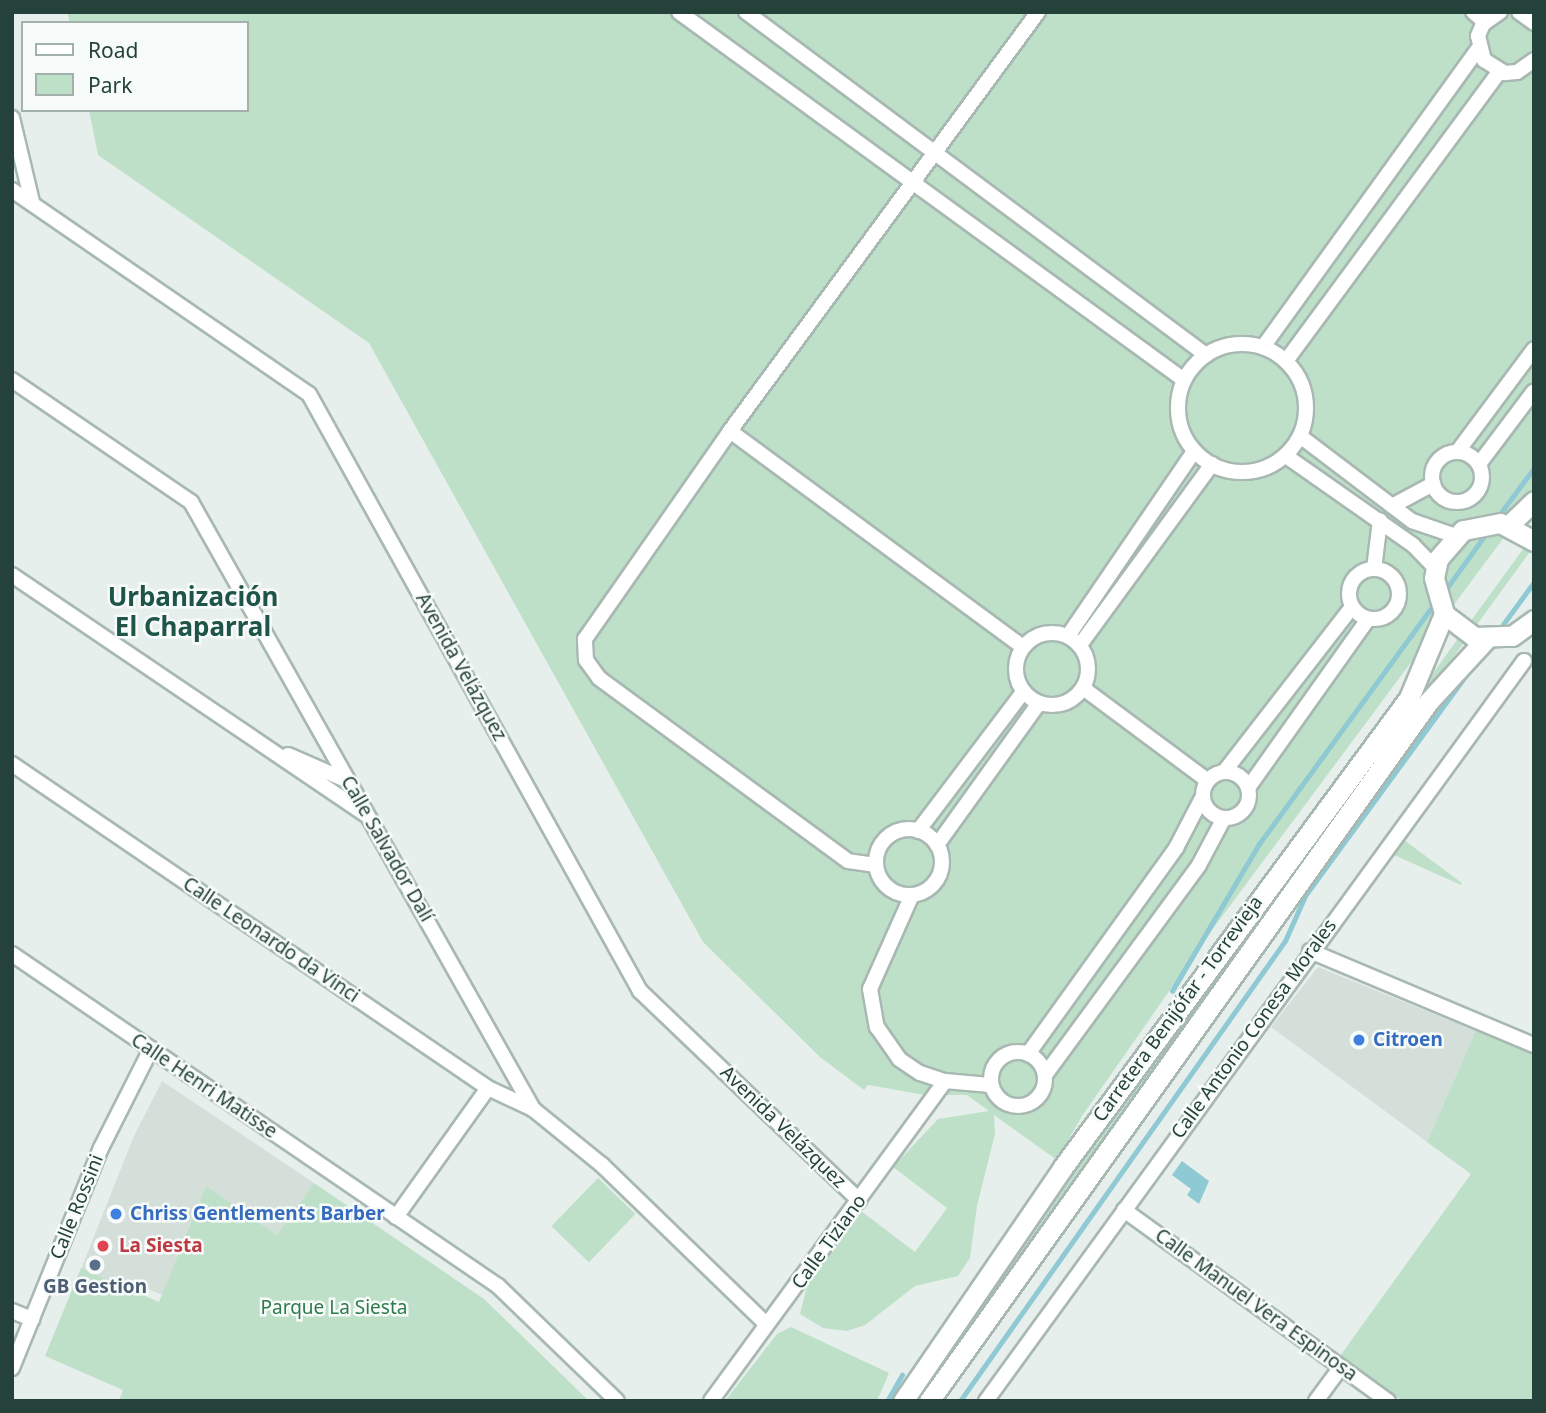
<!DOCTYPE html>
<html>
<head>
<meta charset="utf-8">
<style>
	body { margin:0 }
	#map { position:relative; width:1546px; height:1413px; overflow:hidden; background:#e6efeb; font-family:"Noto Sans",sans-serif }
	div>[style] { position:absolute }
	.built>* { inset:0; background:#d4dfda }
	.green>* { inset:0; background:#bfe0c8; transform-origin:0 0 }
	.water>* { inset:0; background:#8ec9d4 }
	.stream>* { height:4.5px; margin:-2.25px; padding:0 2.25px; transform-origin:2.25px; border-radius:2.25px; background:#8ec9d4 }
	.roads { filter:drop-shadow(2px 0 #a8b8b2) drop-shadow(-2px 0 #a8b8b2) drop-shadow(0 2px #a8b8b2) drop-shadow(0 -2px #a8b8b2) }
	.street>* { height:14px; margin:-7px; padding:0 7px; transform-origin:7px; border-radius:7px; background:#fff }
	.street>.ring { margin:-7px; padding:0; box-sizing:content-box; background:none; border:14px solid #fff; border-radius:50% }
	.secondary>* { height:19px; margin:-9.5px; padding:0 9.5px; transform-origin:9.5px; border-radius:9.5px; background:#fff }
	.dots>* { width:19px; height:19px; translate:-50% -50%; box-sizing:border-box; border:4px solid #f7fbf9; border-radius:50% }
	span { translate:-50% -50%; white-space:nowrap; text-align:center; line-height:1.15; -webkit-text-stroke:5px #f7fbf9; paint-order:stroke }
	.street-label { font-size:19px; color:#24423a }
	.shop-label { font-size:19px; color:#366cbe; font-weight:700 }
	.left { translate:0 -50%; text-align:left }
	.health-label { font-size:19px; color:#be3a42; font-weight:700 }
	.service-label { font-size:19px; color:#4e5e75; font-weight:700 }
	.park-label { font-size:19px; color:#2d7a4b }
	.district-label { font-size:26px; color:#1f5548; font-weight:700 }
	.frame { position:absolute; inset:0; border:14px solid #24423a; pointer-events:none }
	.legend { position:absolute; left:21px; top:21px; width:228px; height:91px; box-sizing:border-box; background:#f7fbf9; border:2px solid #a3b1ad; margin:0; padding:9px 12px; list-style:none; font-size:21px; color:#24423a }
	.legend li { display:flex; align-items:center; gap:14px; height:35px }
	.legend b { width:35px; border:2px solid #a3b1ad }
</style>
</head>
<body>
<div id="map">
	<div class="built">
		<i style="clip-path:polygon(1318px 967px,1476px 1031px,1427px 1142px,1271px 1027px)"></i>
		<i style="clip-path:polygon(162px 1081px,314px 1183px,277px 1235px,206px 1187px,162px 1295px,139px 1285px,135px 1292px,81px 1269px,134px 1136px)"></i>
	</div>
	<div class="green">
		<i style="clip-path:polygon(67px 12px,1534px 12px,1534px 497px,1209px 934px,1082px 1116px,1057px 1160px,994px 1115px,995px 1134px,977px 1206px,970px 1258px,958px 1276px,915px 1286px,865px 1325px,847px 1331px,823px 1328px,800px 1314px,808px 1282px,861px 1211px,915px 1252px,947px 1208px,893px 1167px,938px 1119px,989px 1111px,967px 1095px,925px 1095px,868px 1085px,864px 1090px,820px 1057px,703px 942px,369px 343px,98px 155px,89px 110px,247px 110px,247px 23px,70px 23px)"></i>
		<i style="clip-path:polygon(1534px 534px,1534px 546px,1076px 1177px,920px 1401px,912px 1401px,998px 1272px)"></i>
		<i style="clip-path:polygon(1404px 840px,1462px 883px,1461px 885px,1394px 855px)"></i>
		<i style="clip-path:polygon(1477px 1028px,1534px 1052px,1534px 1401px,1402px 1401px,1340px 1356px,1471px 1174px,1427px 1142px)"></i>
		<i style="left:598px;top:1178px;width:52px;height:67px;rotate:44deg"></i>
		<i style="clip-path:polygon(314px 1183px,484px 1299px,589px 1401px,119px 1401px,123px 1390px,45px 1356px,81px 1268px,159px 1302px,206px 1186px,277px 1235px)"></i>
		<i style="clip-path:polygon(791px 1327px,889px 1373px,877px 1401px,725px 1401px,777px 1334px)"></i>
	</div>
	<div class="water">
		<i style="clip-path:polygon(1182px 1161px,1209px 1181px,1199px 1204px,1187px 1195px,1191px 1189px,1172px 1175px)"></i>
	</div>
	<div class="stream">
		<i style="left:1497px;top:518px;width:62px;rotate:-53.5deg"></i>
		<i style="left:1444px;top:592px;width:75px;rotate:-54.2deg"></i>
		<i style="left:1499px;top:630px;width:59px;rotate:-53.9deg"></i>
		<i style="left:1172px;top:991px;width:171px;rotate:-59.4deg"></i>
		<i style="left:1259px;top:844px;width:297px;rotate:-53.9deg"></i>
		<i style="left:887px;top:1401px;width:30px;rotate:-60deg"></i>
		<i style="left:960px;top:1401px;width:563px;rotate:-54.76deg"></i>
		<i style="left:1285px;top:941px;width:49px;rotate:-66deg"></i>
		<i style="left:1305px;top:896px;width:275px;rotate:-53.9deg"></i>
	</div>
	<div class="roads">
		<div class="street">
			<i style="left:679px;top:12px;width:625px;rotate:36.08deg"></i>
			<i style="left:746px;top:12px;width:574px;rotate:36.71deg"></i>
			<i style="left:1473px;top:12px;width:16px;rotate:40deg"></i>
			<i style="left:1500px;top:12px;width:21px;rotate:145deg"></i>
			<i style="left:1483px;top:24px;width:13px;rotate:113deg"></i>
			<i style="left:1478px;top:36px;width:25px;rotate:76deg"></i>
			<i style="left:1484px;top:60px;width:25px;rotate:32deg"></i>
			<i style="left:1505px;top:73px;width:12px;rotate:-5deg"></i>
			<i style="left:1517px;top:72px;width:21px;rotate:-35deg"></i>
			<i style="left:1519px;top:12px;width:19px;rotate:36deg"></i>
			<i style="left:12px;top:118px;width:86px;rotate:76.6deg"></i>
			<i style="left:12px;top:190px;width:360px;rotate:34.5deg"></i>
			<i style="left:309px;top:394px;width:683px;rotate:60.99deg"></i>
			<i style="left:640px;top:991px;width:303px;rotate:43.7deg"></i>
			<i class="ring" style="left:1178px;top:344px;width:114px;height:114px"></i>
			<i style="left:1263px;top:347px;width:367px;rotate:-54.2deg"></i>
			<i style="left:1286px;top:361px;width:360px;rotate:-53.6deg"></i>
			<i style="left:12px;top:380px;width:217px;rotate:34.3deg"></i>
			<i style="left:191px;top:502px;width:697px;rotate:60.6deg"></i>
			<i style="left:533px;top:1109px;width:89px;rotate:39.1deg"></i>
			<i style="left:602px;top:1165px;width:228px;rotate:44.1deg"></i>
			<i style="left:730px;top:431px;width:363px;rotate:36.4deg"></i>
			<i style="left:1300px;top:436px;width:141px;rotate:37.2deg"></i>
			<i style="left:1412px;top:521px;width:46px;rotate:18.8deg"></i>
			<i style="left:1458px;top:451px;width:127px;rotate:-53.3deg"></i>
			<i class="ring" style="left:1432px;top:452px;width:36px;height:36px"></i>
			<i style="left:1286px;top:456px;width:155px;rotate:35deg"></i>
			<i style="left:1413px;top:545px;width:33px;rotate:46deg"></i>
			<i style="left:1479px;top:464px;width:91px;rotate:-53deg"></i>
			<i style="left:1392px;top:506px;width:47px;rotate:-28.2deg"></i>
			<i class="ring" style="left:1349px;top:569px;width:36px;height:36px"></i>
			<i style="left:1374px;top:569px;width:49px;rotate:-83deg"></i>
			<i style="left:12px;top:575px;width:426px;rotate:34.1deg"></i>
			<i class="ring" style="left:1016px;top:633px;width:58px;height:58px"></i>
			<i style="left:1068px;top:636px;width:224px;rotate:-55.7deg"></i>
			<i style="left:1080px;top:645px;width:224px;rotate:-53.9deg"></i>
			<i style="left:1083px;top:688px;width:154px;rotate:36.6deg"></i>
			<i style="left:288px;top:755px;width:65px;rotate:23.4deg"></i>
			<i style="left:12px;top:764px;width:576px;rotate:34.24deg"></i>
			<i style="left:488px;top:1088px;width:50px;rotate:25deg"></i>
			<i class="ring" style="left:1203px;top:772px;width:32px;height:32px"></i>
			<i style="left:1224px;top:772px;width:209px;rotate:-52.2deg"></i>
			<i style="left:1248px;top:788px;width:207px;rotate:-54.6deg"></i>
			<i class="ring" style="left:876px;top:829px;width:52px;height:52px"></i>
			<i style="left:918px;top:831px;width:174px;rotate:-52.9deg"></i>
			<i style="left:937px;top:845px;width:175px;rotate:-54.3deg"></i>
			<i style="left:876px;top:865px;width:28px;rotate:-172deg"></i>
			<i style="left:848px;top:861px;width:309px;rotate:-143.7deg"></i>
			<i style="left:599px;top:678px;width:22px;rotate:-126deg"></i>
			<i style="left:586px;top:660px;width:21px;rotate:-93deg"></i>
			<i style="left:585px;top:639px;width:254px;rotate:-55.1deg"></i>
			<i style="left:730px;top:431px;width:520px;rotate:-53.68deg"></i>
			<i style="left:912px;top:895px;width:103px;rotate:114.1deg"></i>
			<i style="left:870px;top:989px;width:39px;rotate:80deg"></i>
			<i style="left:877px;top:1027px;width:39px;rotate:55deg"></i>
			<i style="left:899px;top:1059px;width:25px;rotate:34deg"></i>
			<i style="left:920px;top:1073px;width:26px;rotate:18deg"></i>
			<i style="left:945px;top:1081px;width:45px;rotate:5.1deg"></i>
			<i style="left:1310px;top:951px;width:243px;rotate:22.8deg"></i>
			<i style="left:12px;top:954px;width:589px;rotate:34.34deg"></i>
			<i style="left:498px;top:1286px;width:165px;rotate:44deg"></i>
			<i class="ring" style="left:991px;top:1052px;width:40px;height:40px"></i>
			<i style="left:1028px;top:1054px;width:254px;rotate:-54.3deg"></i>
			<i style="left:1176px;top:848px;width:56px;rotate:-62.5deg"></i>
			<i style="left:1045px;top:1075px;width:260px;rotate:-53.7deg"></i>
			<i style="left:1199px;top:865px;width:53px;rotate:-62deg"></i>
			<i style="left:1124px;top:1210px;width:326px;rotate:35.9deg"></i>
			<i style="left:396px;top:1217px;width:158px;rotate:-54.5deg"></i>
			<i style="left:12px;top:1311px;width:22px;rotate:22deg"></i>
			<i style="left:12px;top:1368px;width:237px;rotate:-68deg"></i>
			<i style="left:101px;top:1148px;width:111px;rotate:-63.2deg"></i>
			<i style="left:711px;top:1401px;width:396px;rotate:-53.8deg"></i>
			<i style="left:986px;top:1401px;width:915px;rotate:-53.98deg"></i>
			<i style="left:1316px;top:1401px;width:42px;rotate:-53.7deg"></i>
		</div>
		<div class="secondary">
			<i style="left:1508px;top:526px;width:36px;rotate:-44deg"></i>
			<i style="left:1534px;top:541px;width:38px;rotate:-152deg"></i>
			<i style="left:1500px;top:523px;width:38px;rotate:169deg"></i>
			<i style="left:1463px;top:530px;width:38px;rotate:131deg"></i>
			<i style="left:1438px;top:559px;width:19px;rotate:102deg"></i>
			<i style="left:1434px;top:578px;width:37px;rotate:74deg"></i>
			<i style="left:1444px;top:614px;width:38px;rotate:37deg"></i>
			<i style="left:1474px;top:637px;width:38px;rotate:-2deg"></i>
			<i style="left:1512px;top:636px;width:27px;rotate:-36deg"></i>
			<i style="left:903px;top:1401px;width:283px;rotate:-55.6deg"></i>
			<i style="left:1063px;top:1167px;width:583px;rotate:-53.58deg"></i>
			<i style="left:1409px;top:698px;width:91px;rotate:-67.4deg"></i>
			<i style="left:929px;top:1401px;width:860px;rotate:-54.46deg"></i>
			<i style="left:1429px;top:701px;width:86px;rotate:-47.4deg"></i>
		</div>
	</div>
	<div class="dots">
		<i style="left:1359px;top:1040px;background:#3f7fe0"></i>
		<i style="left:116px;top:1214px;background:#3f7fe0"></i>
		<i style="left:103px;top:1246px;background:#e0444e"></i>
		<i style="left:95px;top:1265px;background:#5c6f8a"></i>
	</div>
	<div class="street-label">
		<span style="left:461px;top:667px;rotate:61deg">Avenida Velázquez</span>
		<span style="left:387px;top:849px;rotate:60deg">Calle Salvador Dalí</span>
		<span style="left:271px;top:940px;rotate:34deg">Calle Leonardo da Vinci</span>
		<span style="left:1178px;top:1009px;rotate:-54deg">Carretera Benijófar - Torrevieja</span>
		<span style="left:1254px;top:1029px;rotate:-54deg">Calle Antonio Conesa Morales</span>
		<span style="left:204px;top:1086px;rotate:34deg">Calle Henri Matisse</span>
		<span style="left:783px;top:1127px;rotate:44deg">Avenida Velázquez</span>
		<span style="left:77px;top:1207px;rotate:-68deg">Calle Rossini</span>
		<span style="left:829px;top:1242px;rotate:-54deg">Calle Tiziano</span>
		<span style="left:1256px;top:1305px;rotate:36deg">Calle Manuel Vera Espinosa</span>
	</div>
	<div class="shop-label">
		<span class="left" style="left:1373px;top:1040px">Citroen</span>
		<span class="left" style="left:130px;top:1214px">Chriss Gentlements Barber</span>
	</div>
	<div class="health-label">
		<span class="left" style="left:119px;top:1246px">La Siesta</span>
	</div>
	<div class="service-label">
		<span style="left:95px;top:1287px">GB Gestion</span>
	</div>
	<div class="park-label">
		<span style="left:334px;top:1308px">Parque La Siesta</span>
	</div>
	<div class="district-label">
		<span style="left:193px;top:612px">Urbanización<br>El Chaparral</span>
	</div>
	<div class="frame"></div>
	<ul class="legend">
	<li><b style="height:9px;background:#fff"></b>Road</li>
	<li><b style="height:19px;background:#bfe0c8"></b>Park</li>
	</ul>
</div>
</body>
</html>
